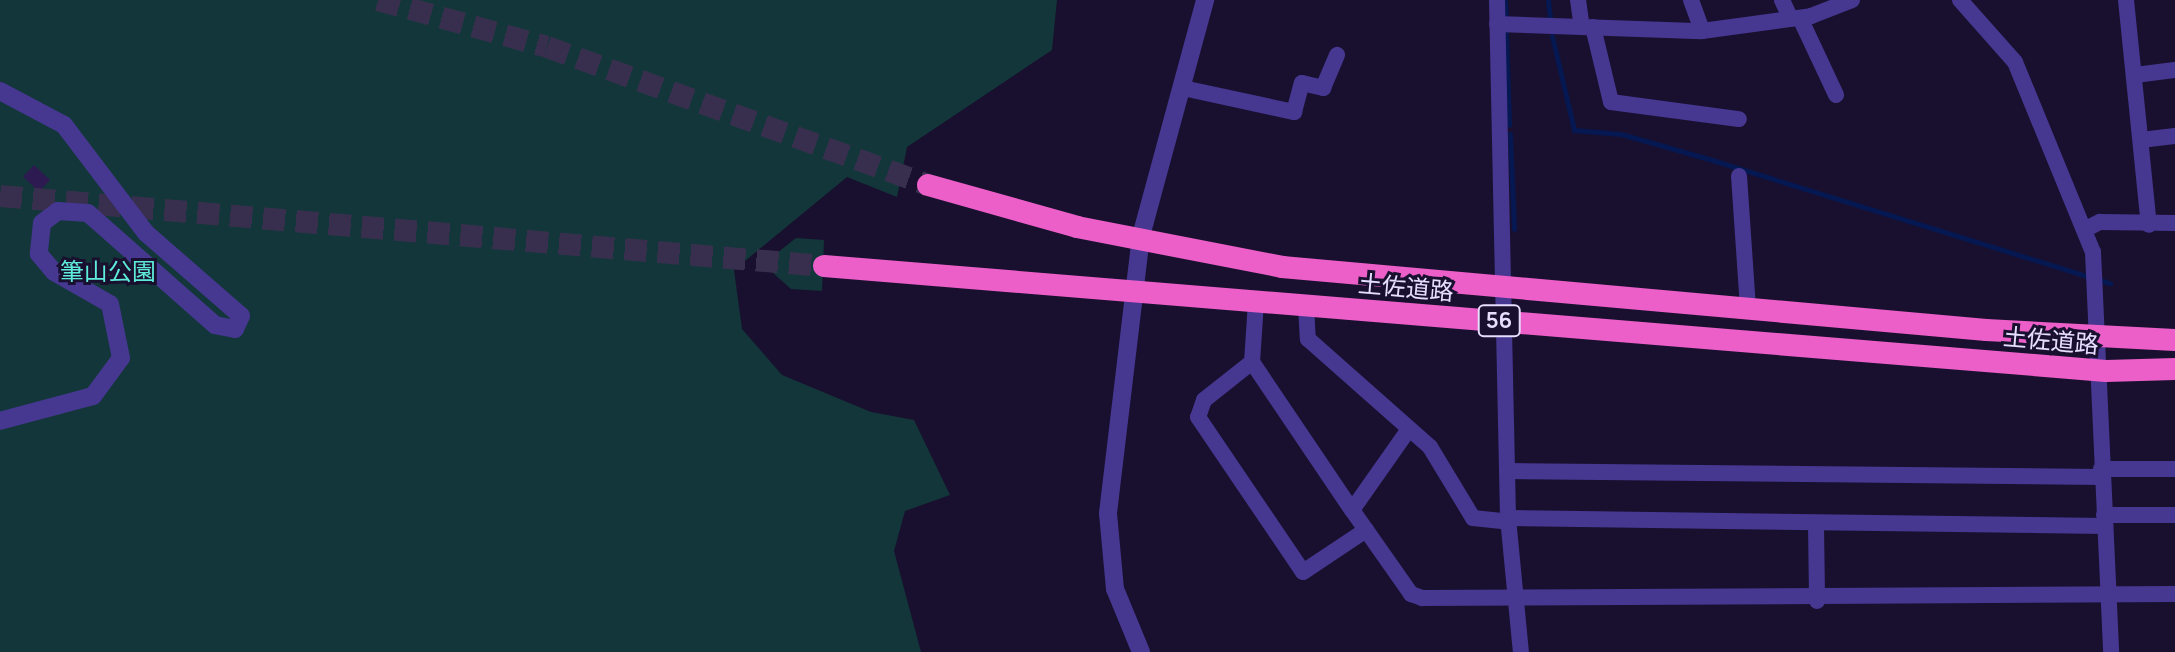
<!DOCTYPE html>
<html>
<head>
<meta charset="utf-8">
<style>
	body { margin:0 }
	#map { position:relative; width:2175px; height:652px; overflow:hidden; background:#19102f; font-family:Manrope,"Noto Sans JP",sans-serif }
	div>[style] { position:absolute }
	.green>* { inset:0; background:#123639 }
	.stream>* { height:5px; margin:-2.5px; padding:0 2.5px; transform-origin:2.5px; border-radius:2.5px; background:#061851 }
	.building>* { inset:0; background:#2d1a51; transform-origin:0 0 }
	.trunk-tunnel>* { height:22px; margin-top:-11px; transform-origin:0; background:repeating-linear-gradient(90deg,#382f4e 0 22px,transparent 0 33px) }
	.minor>* { height:16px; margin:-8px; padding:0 8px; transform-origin:8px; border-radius:8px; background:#463791 }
	.tertiary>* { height:18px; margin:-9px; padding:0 9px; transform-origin:9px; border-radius:9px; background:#463791 }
	.trunk>* { height:22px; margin:-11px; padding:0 11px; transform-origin:11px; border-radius:11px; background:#ec5ec8 }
	span { translate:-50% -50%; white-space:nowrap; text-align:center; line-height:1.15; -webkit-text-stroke:6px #19102f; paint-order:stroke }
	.shield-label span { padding:2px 6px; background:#19102f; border:2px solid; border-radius:6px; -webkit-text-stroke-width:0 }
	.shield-label { font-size:22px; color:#e6ddff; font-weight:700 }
	.park-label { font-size:24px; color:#5eebda }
	.street-label { font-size:24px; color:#e6ddff }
</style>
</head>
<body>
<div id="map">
	<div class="green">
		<i style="clip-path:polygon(0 0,1057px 0,1052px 50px,907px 147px,897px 197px,847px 177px,734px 270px,742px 329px,782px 375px,871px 412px,914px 420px,950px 495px,905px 511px,894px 551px,921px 652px,0 652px)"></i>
		<i style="clip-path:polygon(796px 238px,824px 240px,822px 291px,791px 289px,763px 264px)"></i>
	</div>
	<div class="stream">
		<i style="left:1548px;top:0;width:18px;rotate:84deg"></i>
		<i style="left:1505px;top:1px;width:16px;rotate:86deg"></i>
		<i style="left:1506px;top:33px;width:92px;rotate:88.1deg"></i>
		<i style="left:1552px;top:36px;width:97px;rotate:76.8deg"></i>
		<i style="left:1574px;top:130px;width:47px;rotate:4.9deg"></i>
		<i style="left:1621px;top:134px;width:95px;rotate:15.9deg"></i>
		<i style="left:1712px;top:160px;width:417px;rotate:17.2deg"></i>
		<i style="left:1510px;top:134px;width:95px;rotate:87.6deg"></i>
	</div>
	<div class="building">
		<i style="left:34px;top:165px;width:22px;height:16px;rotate:43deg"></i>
	</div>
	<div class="trunk-tunnel">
		<i style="left:378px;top:0;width:175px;rotate:15.5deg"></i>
		<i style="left:547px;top:47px;width:405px;rotate:19.9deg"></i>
		<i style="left:0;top:196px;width:827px;rotate:4.86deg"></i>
	</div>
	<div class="minor">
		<i style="left:1497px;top:0;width:518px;rotate:88.78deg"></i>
		<i style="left:1508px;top:518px;width:135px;rotate:84.5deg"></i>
		<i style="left:1578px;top:0;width:27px;rotate:82deg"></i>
		<i style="left:1691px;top:0;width:33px;rotate:70deg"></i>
		<i style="left:1782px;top:0;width:21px;rotate:65deg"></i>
		<i style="left:1960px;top:0;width:83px;rotate:48.4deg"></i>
		<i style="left:2015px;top:62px;width:205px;rotate:67.7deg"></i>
		<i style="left:2093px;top:252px;width:400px;rotate:87.4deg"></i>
		<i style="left:2126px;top:0;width:226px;rotate:84.2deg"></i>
		<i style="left:1800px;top:18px;width:85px;rotate:64.9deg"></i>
		<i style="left:1497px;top:24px;width:205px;rotate:2deg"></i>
		<i style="left:1702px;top:31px;width:110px;rotate:-7.8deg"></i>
		<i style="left:1811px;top:16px;width:44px;rotate:-21.3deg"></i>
		<i style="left:1593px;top:27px;width:77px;rotate:76.5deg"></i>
		<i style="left:1611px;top:102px;width:129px;rotate:7.6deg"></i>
		<i style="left:2135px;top:75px;width:40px;rotate:-7.1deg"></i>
		<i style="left:1183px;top:88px;width:114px;rotate:12.2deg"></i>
		<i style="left:1294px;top:112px;width:30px;rotate:-75deg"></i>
		<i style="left:1302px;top:83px;width:22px;rotate:13deg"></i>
		<i style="left:1323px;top:88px;width:36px;rotate:-67deg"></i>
		<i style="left:2141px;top:140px;width:34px;rotate:-7deg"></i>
		<i style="left:1739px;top:176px;width:133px;rotate:86.1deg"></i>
		<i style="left:2086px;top:229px;width:16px;rotate:-27deg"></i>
		<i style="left:2100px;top:222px;width:75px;rotate:0.8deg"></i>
		<i style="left:1256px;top:302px;width:60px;rotate:93.8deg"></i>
		<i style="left:1252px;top:362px;width:61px;rotate:141.6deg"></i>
		<i style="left:1204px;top:400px;width:18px;rotate:109deg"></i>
		<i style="left:1198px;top:417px;width:187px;rotate:55.9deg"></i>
		<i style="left:1303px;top:572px;width:76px;rotate:-33.7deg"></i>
		<i style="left:1306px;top:305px;width:34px;rotate:87deg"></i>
		<i style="left:1308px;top:339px;width:163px;rotate:41.5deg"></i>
		<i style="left:1430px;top:447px;width:83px;rotate:58.8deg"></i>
		<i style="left:1473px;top:518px;width:36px;rotate:6deg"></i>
		<i style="left:1252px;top:362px;width:179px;rotate:56deg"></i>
		<i style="left:1409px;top:429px;width:99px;rotate:125.1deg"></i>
		<i style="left:1352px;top:510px;width:103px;rotate:54.9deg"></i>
		<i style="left:1411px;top:594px;width:12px;rotate:20deg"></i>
		<i style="left:1422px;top:598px;width:753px;rotate:-0.3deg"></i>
		<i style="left:2101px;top:469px;width:74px"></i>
		<i style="left:1507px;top:471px;width:595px;rotate:0.58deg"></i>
		<i style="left:2104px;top:515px;width:71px"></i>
		<i style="left:1508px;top:518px;width:597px;rotate:0.77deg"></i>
		<i style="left:1816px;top:525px;width:76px;rotate:89.2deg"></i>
	</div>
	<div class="tertiary">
		<i style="left:0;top:91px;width:72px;rotate:28deg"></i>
		<i style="left:64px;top:125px;width:136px;rotate:52.8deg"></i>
		<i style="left:146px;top:233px;width:126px;rotate:41.1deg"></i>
		<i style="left:241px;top:316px;width:14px;rotate:115deg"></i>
		<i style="left:235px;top:329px;width:20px;rotate:-169deg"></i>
		<i style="left:215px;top:325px;width:169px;rotate:-138.6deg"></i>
		<i style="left:88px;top:213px;width:30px;rotate:-176deg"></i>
		<i style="left:58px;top:211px;width:20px;rotate:143deg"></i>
		<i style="left:42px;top:223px;width:31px;rotate:96deg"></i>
		<i style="left:39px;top:254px;width:23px;rotate:50deg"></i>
		<i style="left:54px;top:272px;width:64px;rotate:29.7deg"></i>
		<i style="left:110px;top:304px;width:55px;rotate:78.5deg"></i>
		<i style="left:121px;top:358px;width:47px;rotate:126.4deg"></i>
		<i style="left:93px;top:396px;width:96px;rotate:165deg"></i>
		<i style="left:1141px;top:652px;width:68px;rotate:-112.4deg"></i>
		<i style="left:1115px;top:589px;width:76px;rotate:-95.3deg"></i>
		<i style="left:1108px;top:513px;width:279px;rotate:-83.2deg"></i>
		<i style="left:1141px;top:236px;width:245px;rotate:-74.8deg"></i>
	</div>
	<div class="trunk">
		<i style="left:928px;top:185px;width:155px;rotate:15.7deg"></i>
		<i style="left:1077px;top:227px;width:209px;rotate:11deg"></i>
		<i style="left:1282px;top:267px;width:707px;rotate:5.11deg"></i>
		<i style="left:1986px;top:330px;width:189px;rotate:3deg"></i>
		<i style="left:824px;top:266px;width:1286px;rotate:4.68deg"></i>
		<i style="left:2106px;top:371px;width:69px;rotate:-1.7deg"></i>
	</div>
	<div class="shield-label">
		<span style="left:1499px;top:321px">56</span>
	</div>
	<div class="park-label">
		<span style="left:108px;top:271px">筆山公園</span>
	</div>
	<div class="street-label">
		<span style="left:1406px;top:287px;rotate:5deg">土佐道路</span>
		<span style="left:2051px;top:340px;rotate:5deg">土佐道路</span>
	</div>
</div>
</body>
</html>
